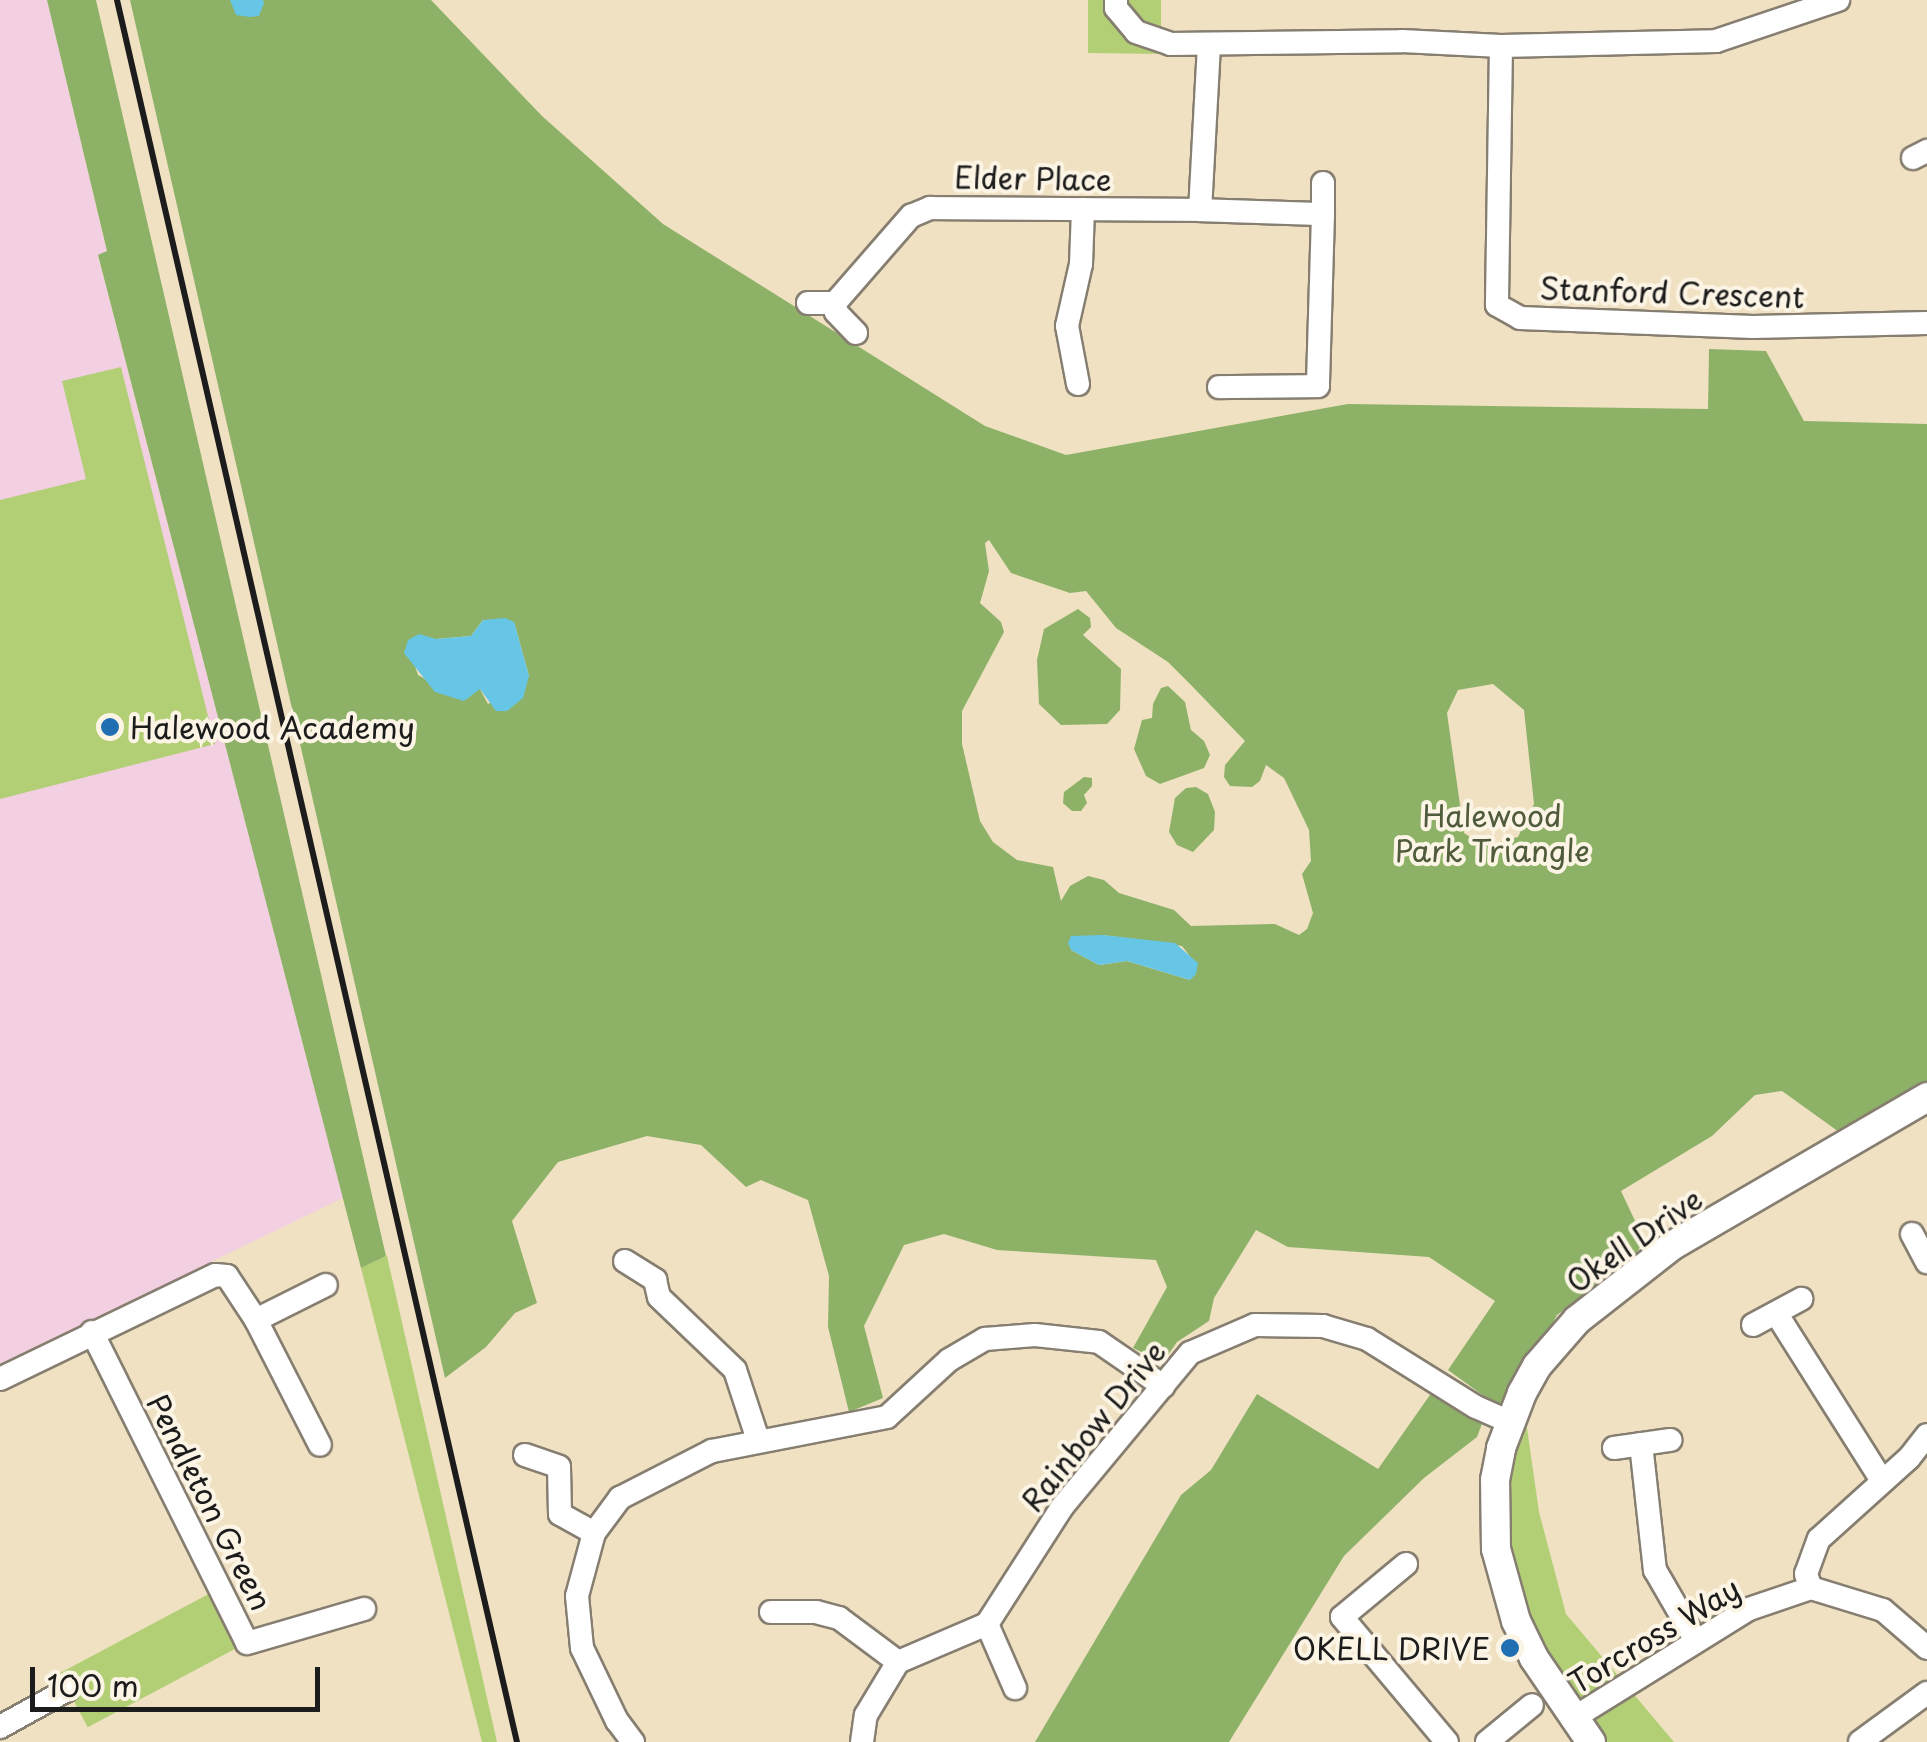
<!DOCTYPE html>
<html>
<head>
<meta charset="utf-8">
<style>
	body { margin:0 }
	#map { position:relative; width:1927px; height:1742px; overflow:hidden; background:#f0e1c3; font-family:"Playpen Sans",sans-serif }
	div>[style] { position:absolute }
	.built>* { inset:0; background:#f2cfe1 }
	.green>* { inset:0; background:#b2cf76; transform-origin:0 0 }
	.forest>* { inset:0; background:#8db267 }
	.water>* { inset:0; background:#67c6e5 }
	.roads { filter:drop-shadow(2px 0 #867e70) drop-shadow(-2px 0 #867e70) drop-shadow(0 2px #867e70) drop-shadow(0 -2px #867e70) }
	.minor>* { height:22px; margin:-11px; padding:0 11px; transform-origin:11px; border-radius:11px; background:#fff }
	.tertiary>* { height:28px; margin:-14px; padding:0 14px; transform-origin:14px; border-radius:14px; background:#fff }
	.rail>* { height:6px; margin:-3px; padding:0 3px; transform-origin:3px; border-radius:3px; background:#1c1c1c }
	.dots>* { width:28px; height:28px; translate:-50% -50%; box-sizing:border-box; border:5px solid #fcf5e5; border-radius:50% }
	span { translate:-50% -50%; white-space:nowrap; text-align:center; line-height:1.15; -webkit-text-stroke:8px #fcf5e5; paint-order:stroke }
	.street-label { font-size:30px; color:#1c1c1c }
	.poi-label { font-size:30px; color:#1c1c1c }
	.left { translate:0 -50%; text-align:left }
	.right { translate:-100% -50%; text-align:right }
	.park-label { font-size:30px; color:#505b3c }
	.scale { position:absolute; left:30px; top:1667px; width:290px; height:45px; box-sizing:border-box; border:5px solid #1c1c1c; border-top:0; padding-left:12px; font-size:30px; line-height:35px; white-space:nowrap; color:#1c1c1c; -webkit-text-stroke:8px #fcf5e5; paint-order:stroke }
</style>
</head>
<body>
<div id="map">
	<div class="built">
		<i style="clip-path:polygon(0 0,47px 0,107px 252px,98px 256px,343px 1198px,0 1364px)"></i>
	</div>
	<div class="green">
		<i style="clip-path:polygon(1088px 0,1161px 0,1161px 40px,1166px 54px,1088px 53px)"></i>
		<i style="clip-path:polygon(121px 367px,215px 744px,0 799px,0 500px,86px 479px,62px 381px)"></i>
		<i style="clip-path:polygon(386px 1256px,387px 1256px,497px 1742px,482px 1742px,361px 1268px)"></i>
		<i style="clip-path:polygon(1522px 1393px,1539px 1512px,1566px 1614px,1674px 1742px,1591px 1742px,1516px 1621px,1493px 1513px)"></i>
		<i style="left:218px;top:1589px;width:61px;height:180px;rotate:62deg"></i>
	</div>
	<div class="forest">
		<i style="clip-path:polygon(47px 0,96px 0,386px 1256px,361px 1268px,98px 255px,107px 251px)"></i>
		<i style="clip-path:polygon(evenodd,130px 0,431px 0,542px 116px,663px 224px,985px 426px,1066px 455px,1348px 404px,1708px 409px,1709px 349px,1766px 351px,1804px 421px,1927px 424px,1927px 1088px,1846px 1137px,1782px 1091px,1755px 1095px,1712px 1136px,1621px 1191px,1644px 1240px,1633px 1260px,1557px 1315px,1506px 1412px,1448px 1370px,1495px 1301px,1429px 1257px,1288px 1247px,1256px 1230px,1214px 1298px,1209px 1321px,1177px 1342px,1163px 1362px,1133px 1348px,1167px 1287px,1156px 1260px,997px 1250px,944px 1234px,904px 1245px,864px 1326px,883px 1398px,849px 1412px,828px 1327px,829px 1276px,808px 1200px,761px 1180px,746px 1187px,701px 1145px,647px 1136px,558px 1162px,512px 1221px,537px 1303px,515px 1313px,486px 1347px,445px 1378px,130px 0,989px 540px,1011px 573px,1070px 593px,1086px 591px,1116px 628px,1168px 662px,1191px 685px,1245px 741px,1225px 765px,1224px 777px,1230px 786px,1252px 787px,1260px 781px,1266px 765px,1284px 778px,1309px 830px,1311px 861px,1302px 874px,1313px 913px,1307px 929px,1299px 935px,1275px 924px,1191px 926px,1174px 910px,1119px 893px,1104px 880px,1088px 876px,1070px 886px,1061px 901px,1053px 867px,1017px 860px,993px 842px,980px 821px,962px 744px,962px 711px,1004px 632px,1001px 622px,980px 603px,989px 571px,985px 543px,989px 540px,130px 0,483px 620px,514px 622px,529px 676px,488px 704px,480px 689px,429px 681px,418px 675px,413px 660px,436px 639px,471px 636px,483px 620px,130px 0,1493px 684px,1524px 710px,1534px 804px,1518px 837px,1483px 846px,1464px 833px,1447px 713px,1458px 690px,1493px 684px,130px 0,1103px 935px,1182px 946px,1189px 955px,1190px 980px,1127px 961px,1099px 965px,1071px 950px,1103px 935px)"></i>
		<i style="clip-path:polygon(1078px 609px,1090px 618px,1091px 627px,1083px 635px,1121px 669px,1120px 710px,1107px 724px,1061px 725px,1039px 704px,1037px 660px,1044px 629px)"></i>
		<i style="clip-path:polygon(1168px 686px,1185px 702px,1191px 730px,1204px 741px,1210px 755px,1204px 768px,1160px 784px,1146px 776px,1134px 749px,1142px 720px,1152px 718px,1153px 704px,1161px 688px)"></i>
		<i style="clip-path:polygon(1084px 777px,1092px 778px,1092px 786px,1084px 795px,1087px 803px,1081px 811px,1072px 811px,1063px 803px,1064px 792px)"></i>
		<i style="clip-path:polygon(1196px 787px,1208px 794px,1215px 812px,1214px 830px,1193px 852px,1177px 845px,1169px 832px,1175px 798px,1186px 788px)"></i>
		<i style="clip-path:polygon(1432px 1392px,1483px 1421px,1477px 1437px,1424px 1478px,1344px 1556px,1229px 1742px,1035px 1742px,1181px 1495px,1211px 1470px,1257px 1394px,1378px 1469px)"></i>
	</div>
	<div class="water">
		<i style="clip-path:polygon(230px 0,263px 0,264px 3px,259px 16px,250px 17px,236px 15px)"></i>
		<i style="clip-path:polygon(505px 618px,514px 622px,529px 676px,523px 698px,507px 711px,496px 711px,480px 689px,464px 701px,435px 692px,404px 653px,408px 640px,419px 634px,436px 639px,471px 636px,483px 620px)"></i>
		<i style="clip-path:polygon(1103px 935px,1175px 943px,1198px 963px,1196px 974px,1190px 980px,1127px 961px,1099px 965px,1071px 950px,1068px 943px,1071px 936px)"></i>
	</div>
	<div class="roads">
		<div class="minor">
			<i style="left:1116px;top:0;width:8px;rotate:90deg"></i>
			<i style="left:1116px;top:8px;width:31px;rotate:50deg"></i>
			<i style="left:1136px;top:32px;width:36px;rotate:19deg"></i>
			<i style="left:1170px;top:44px;width:232px;rotate:-0.7deg"></i>
			<i style="left:1402px;top:41px;width:99px;rotate:2.9deg"></i>
			<i style="left:1501px;top:46px;width:215px;rotate:-1.3deg"></i>
			<i style="left:1716px;top:41px;width:129px;rotate:-18.6deg"></i>
			<i style="left:1209px;top:45px;width:165px;rotate:93.1deg"></i>
			<i style="left:1200px;top:210px;width:123px;rotate:1.9deg"></i>
			<i style="left:1323px;top:214px;width:172px;rotate:91.7deg"></i>
			<i style="left:1318px;top:386px;width:99px;rotate:179.4deg"></i>
			<i style="left:1501px;top:46px;width:259px;rotate:90.9deg"></i>
			<i style="left:1497px;top:305px;width:26px;rotate:29deg"></i>
			<i style="left:1520px;top:318px;width:233px;rotate:2.2deg"></i>
			<i style="left:1753px;top:327px;width:174px;rotate:-1.3deg"></i>
			<i style="left:1913px;top:158px;width:16px;rotate:-27deg"></i>
			<i style="left:1323px;top:183px;width:31px;rotate:90deg"></i>
			<i style="left:808px;top:303px;width:27px"></i>
			<i style="left:856px;top:333px;width:29px;rotate:-134deg"></i>
			<i style="left:836px;top:312px;width:9px;rotate:-96deg"></i>
			<i style="left:835px;top:303px;width:116px;rotate:-48.9deg"></i>
			<i style="left:911px;top:216px;width:21px;rotate:-23deg"></i>
			<i style="left:930px;top:208px;width:270px;rotate:0.4deg"></i>
			<i style="left:1078px;top:384px;width:59px;rotate:-100.7deg"></i>
			<i style="left:1067px;top:326px;width:64px;rotate:-77.3deg"></i>
			<i style="left:1081px;top:264px;width:55px;rotate:-87.9deg"></i>
			<i style="left:1912px;top:1234px;width:32px;rotate:62deg"></i>
			<i style="left:625px;top:1261px;width:36px;rotate:32deg"></i>
			<i style="left:655px;top:1280px;width:17px;rotate:77deg"></i>
			<i style="left:659px;top:1297px;width:105px;rotate:43.8deg"></i>
			<i style="left:735px;top:1370px;width:74px;rotate:71.8deg"></i>
			<i style="left:1776px;top:1313px;width:196px;rotate:57.7deg"></i>
			<i style="left:256px;top:1320px;width:78px;rotate:-26.6deg"></i>
			<i style="left:1753px;top:1325px;width:55px;rotate:-28.4deg"></i>
			<i style="left:92px;top:1332px;width:347px;rotate:63.5deg"></i>
			<i style="left:247px;top:1643px;width:122px;rotate:-16.2deg"></i>
			<i style="left:0;top:1379px;width:239px;rotate:-25.8deg"></i>
			<i style="left:215px;top:1275px;width:12px;rotate:5deg"></i>
			<i style="left:227px;top:1276px;width:53px;rotate:56.6deg"></i>
			<i style="left:256px;top:1320px;width:140px;rotate:62.9deg"></i>
			<i style="left:1641px;top:1444px;width:127px;rotate:83.7deg"></i>
			<i style="left:1655px;top:1570px;width:82px;rotate:60deg"></i>
			<i style="left:1614px;top:1448px;width:57px;rotate:-8.1deg"></i>
			<i style="left:525px;top:1455px;width:36px;rotate:19deg"></i>
			<i style="left:559px;top:1467px;width:47px;rotate:88.8deg"></i>
			<i style="left:560px;top:1514px;width:39px;rotate:29deg"></i>
			<i style="left:1406px;top:1564px;width:83px;rotate:140.4deg"></i>
			<i style="left:1342px;top:1617px;width:163px;rotate:50deg"></i>
			<i style="left:1811px;top:1588px;width:15px;rotate:-110deg"></i>
			<i style="left:1806px;top:1574px;width:37px;rotate:-70deg"></i>
			<i style="left:1819px;top:1539px;width:121px;rotate:-42deg"></i>
			<i style="left:1909px;top:1458px;width:29px;rotate:-52deg"></i>
			<i style="left:771px;top:1612px;width:45px"></i>
			<i style="left:816px;top:1612px;width:24px;rotate:15deg"></i>
			<i style="left:839px;top:1618px;width:74px;rotate:36.7deg"></i>
			<i style="left:987px;top:1624px;width:70px;rotate:66.4deg"></i>
			<i style="left:1572px;top:1719px;width:208px;rotate:-31.9deg"></i>
			<i style="left:1749px;top:1609px;width:65px;rotate:-18.7deg"></i>
			<i style="left:1811px;top:1588px;width:75px;rotate:17deg"></i>
			<i style="left:1883px;top:1610px;width:58px;rotate:40.8deg"></i>
			<i style="left:0;top:1727px;width:77px;rotate:-28.9deg"></i>
			<i style="left:633px;top:1742px;width:26px;rotate:-127deg"></i>
			<i style="left:617px;top:1721px;width:81px;rotate:-115.6deg"></i>
			<i style="left:582px;top:1648px;width:52px;rotate:-95.5deg"></i>
			<i style="left:577px;top:1596px;width:65px;rotate:-74.9deg"></i>
			<i style="left:594px;top:1533px;width:44px;rotate:-53.4deg"></i>
			<i style="left:620px;top:1498px;width:103px;rotate:-27.1deg"></i>
			<i style="left:712px;top:1451px;width:178px;rotate:-11deg"></i>
			<i style="left:887px;top:1417px;width:84px;rotate:-42.6deg"></i>
			<i style="left:949px;top:1360px;width:42px;rotate:-30.3deg"></i>
			<i style="left:985px;top:1339px;width:50px;rotate:-4.6deg"></i>
			<i style="left:1035px;top:1335px;width:64px;rotate:6.2deg"></i>
			<i style="left:1099px;top:1342px;width:78px;rotate:34.5deg"></i>
			<i style="left:862px;top:1742px;width:27px;rotate:-82deg"></i>
			<i style="left:866px;top:1715px;width:62px;rotate:-58.9deg"></i>
			<i style="left:898px;top:1662px;width:97px;rotate:-23.1deg"></i>
			<i style="left:987px;top:1624px;width:139px;rotate:-57.3deg"></i>
			<i style="left:1062px;top:1507px;width:200px;rotate:-50.3deg"></i>
			<i style="left:1190px;top:1353px;width:71px;rotate:-23.3deg"></i>
			<i style="left:1255px;top:1325px;width:68px;rotate:0.8deg"></i>
			<i style="left:1323px;top:1326px;width:46px;rotate:16.5deg"></i>
			<i style="left:1367px;top:1339px;width:128px;rotate:32deg"></i>
			<i style="left:1476px;top:1407px;width:37px;rotate:24deg"></i>
			<i style="left:1487px;top:1742px;width:58px;rotate:-39.4deg"></i>
			<i style="left:1860px;top:1742px;width:83px;rotate:-36.2deg"></i>
		</div>
		<div class="tertiary">
			<i style="left:1591px;top:1742px;width:102px;rotate:-124.2deg"></i>
			<i style="left:1534px;top:1658px;width:41px;rotate:-115.9deg"></i>
			<i style="left:1516px;top:1621px;width:75px;rotate:-105.5deg"></i>
			<i style="left:1496px;top:1549px;width:69px;rotate:-90.8deg"></i>
			<i style="left:1495px;top:1480px;width:33px;rotate:-79deg"></i>
			<i style="left:1501px;top:1448px;width:59px;rotate:-69.1deg"></i>
			<i style="left:1522px;top:1393px;width:31px;rotate:-61deg"></i>
			<i style="left:1537px;top:1366px;width:61px;rotate:-49deg"></i>
			<i style="left:1577px;top:1320px;width:122px;rotate:-38deg"></i>
			<i style="left:1673px;top:1245px;width:294px;rotate:-30.2deg"></i>
		</div>
	</div>
	<div class="rail">
		<i style="left:117px;top:0;width:1787px;rotate:77.07deg"></i>
	</div>
	<div class="dots">
		<i style="left:110px;top:727px;background:#1f6fb2"></i>
		<i style="left:1510px;top:1648px;background:#1f6fb2"></i>
	</div>
	<div class="street-label">
		<span style="left:1033px;top:178px;rotate:1deg">Elder Place</span>
		<span style="left:1672px;top:292px;rotate:2deg">Stanford Crescent</span>
		<span style="left:1634px;top:1240px;rotate:-35deg">Okell Drive</span>
		<span style="left:1093px;top:1426px;rotate:-51deg">Rainbow Drive</span>
		<span style="left:210px;top:1502px;rotate:63deg">Pendleton Green</span>
		<span style="left:1654px;top:1635px;rotate:-31deg">Torcross Way</span>
	</div>
	<div class="poi-label">
		<span class="left" style="left:130px;top:727px">Halewood Academy</span>
		<span class="right" style="left:1490px;top:1648px">OKELL DRIVE</span>
	</div>
	<div class="park-label">
		<span style="left:1492px;top:832px">Halewood<br>Park Triangle</span>
	</div>
	<div class="scale">100 m</div>
</div>
</body>
</html>
